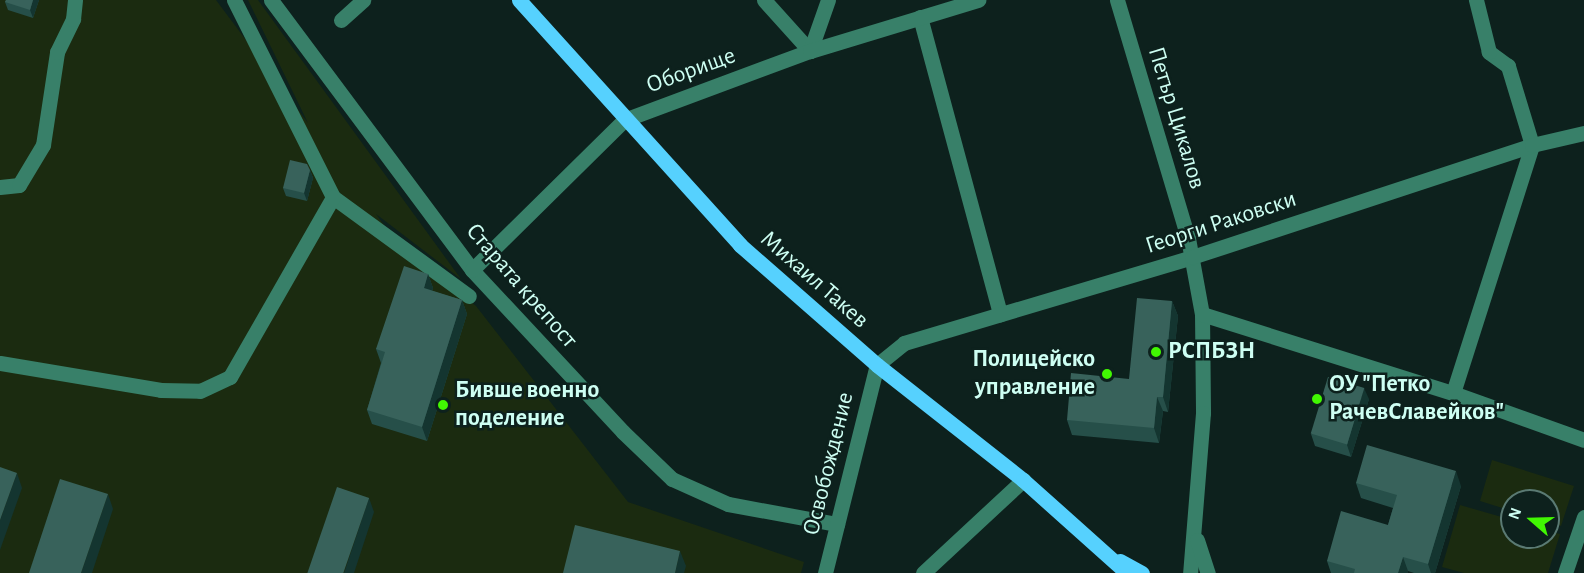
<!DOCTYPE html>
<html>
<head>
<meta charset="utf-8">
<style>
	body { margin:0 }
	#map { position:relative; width:1584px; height:573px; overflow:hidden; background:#0d211d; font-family:"Alegreya Sans",sans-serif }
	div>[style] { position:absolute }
	.green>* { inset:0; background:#1b2b10 }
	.minor>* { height:15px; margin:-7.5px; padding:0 7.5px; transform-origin:7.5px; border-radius:7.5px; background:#388069 }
	.major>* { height:15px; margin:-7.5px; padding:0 7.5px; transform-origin:7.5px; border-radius:7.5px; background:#56d1fe }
	.wall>* { inset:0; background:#264f49 }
	.shaded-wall>* { inset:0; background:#143530 }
	.building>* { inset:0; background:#38625b; transform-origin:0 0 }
	.dots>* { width:16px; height:16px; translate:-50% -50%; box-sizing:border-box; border:3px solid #0d211d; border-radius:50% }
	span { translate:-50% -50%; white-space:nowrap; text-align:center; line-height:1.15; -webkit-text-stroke:5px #0d211d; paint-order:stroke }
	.street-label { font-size:24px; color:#cefff3 }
	.poi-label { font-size:24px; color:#cefff3; font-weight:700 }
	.left { translate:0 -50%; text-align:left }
	.right { translate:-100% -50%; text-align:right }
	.north { position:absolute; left:1500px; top:489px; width:60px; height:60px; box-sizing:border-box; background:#0d211d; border:2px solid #5a7a73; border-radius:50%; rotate:290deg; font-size:16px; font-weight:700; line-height:24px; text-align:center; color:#cefff3 }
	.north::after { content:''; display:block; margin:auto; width:21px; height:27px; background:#41f702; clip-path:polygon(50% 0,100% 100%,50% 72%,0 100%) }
</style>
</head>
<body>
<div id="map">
	<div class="green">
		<i style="clip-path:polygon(0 0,216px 0,308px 123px,248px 0,258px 0,461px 279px,376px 214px,394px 239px,476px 306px,628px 502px,804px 562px,801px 573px,0 573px)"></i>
		<i style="clip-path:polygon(1492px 460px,1574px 486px,1561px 526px,1548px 522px,1548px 501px,1512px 501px,1512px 511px,1480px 501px)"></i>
		<i style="clip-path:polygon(1460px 505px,1512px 520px,1512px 537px,1548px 537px,1548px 531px,1560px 534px,1548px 573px,1464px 573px,1442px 567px)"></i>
	</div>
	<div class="minor">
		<i style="left:234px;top:0;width:220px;rotate:63.3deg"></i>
		<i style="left:333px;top:197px;width:168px;rotate:36.1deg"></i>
		<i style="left:271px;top:0;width:337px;rotate:53.3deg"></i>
		<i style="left:472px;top:270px;width:221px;rotate:47deg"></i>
		<i style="left:623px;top:432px;width:68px;rotate:43.8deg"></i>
		<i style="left:672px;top:479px;width:61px;rotate:24.1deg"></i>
		<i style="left:728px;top:504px;width:111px;rotate:10.4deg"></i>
		<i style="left:764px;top:0;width:69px;rotate:48deg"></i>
		<i style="left:810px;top:51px;width:54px;rotate:-70.6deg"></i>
		<i style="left:1117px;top:0;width:248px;rotate:73.4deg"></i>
		<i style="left:1188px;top:238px;width:77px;rotate:79.6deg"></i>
		<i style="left:1202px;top:314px;width:99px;rotate:89.4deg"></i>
		<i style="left:1203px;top:413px;width:161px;rotate:94.6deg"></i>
		<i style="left:920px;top:17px;width:308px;rotate:74.9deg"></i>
		<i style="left:341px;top:20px;width:30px;rotate:-42deg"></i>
		<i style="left:0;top:187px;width:19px;rotate:-6deg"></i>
		<i style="left:19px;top:185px;width:47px;rotate:-59deg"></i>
		<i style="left:43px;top:145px;width:94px;rotate:-81.4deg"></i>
		<i style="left:57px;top:52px;width:37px;rotate:-64deg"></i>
		<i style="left:73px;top:19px;width:19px;rotate:-84deg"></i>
		<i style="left:472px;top:270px;width:214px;rotate:-44.6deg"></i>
		<i style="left:624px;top:120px;width:198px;rotate:-20.4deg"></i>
		<i style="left:810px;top:51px;width:176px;rotate:-16.9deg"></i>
		<i style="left:1202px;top:314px;width:263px;rotate:17.5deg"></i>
		<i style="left:1453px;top:393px;width:139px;rotate:19.7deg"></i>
		<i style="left:0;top:363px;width:163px;rotate:9.5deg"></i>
		<i style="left:161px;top:390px;width:39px;rotate:1deg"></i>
		<i style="left:200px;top:391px;width:33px;rotate:-25deg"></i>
		<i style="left:230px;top:377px;width:207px;rotate:-60.2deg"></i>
		<i style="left:1453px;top:393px;width:260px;rotate:-72.3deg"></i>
		<i style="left:1532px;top:145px;width:83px;rotate:-106.9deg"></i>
		<i style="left:1508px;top:66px;width:24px;rotate:-144deg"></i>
		<i style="left:1489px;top:52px;width:54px;rotate:-104deg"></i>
		<i style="left:1197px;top:540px;width:35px;rotate:72deg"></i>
		<i style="left:825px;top:573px;width:214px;rotate:-76deg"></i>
		<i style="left:877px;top:365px;width:35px;rotate:-39deg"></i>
		<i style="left:904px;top:343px;width:301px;rotate:-16.6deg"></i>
		<i style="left:1192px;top:257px;width:358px;rotate:-18.2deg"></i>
		<i style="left:1532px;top:145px;width:53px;rotate:-13deg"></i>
		<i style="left:923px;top:573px;width:137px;rotate:-42.9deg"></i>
		<i style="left:1565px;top:573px;width:59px;rotate:-71.3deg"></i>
	</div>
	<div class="major">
		<i style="left:519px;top:0;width:330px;rotate:47.9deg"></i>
		<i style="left:740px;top:245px;width:182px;rotate:41.2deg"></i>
		<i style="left:877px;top:365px;width:186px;rotate:38.2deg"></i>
		<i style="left:1023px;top:480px;width:140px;rotate:41.8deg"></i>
		<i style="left:1120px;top:561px;width:25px;rotate:29deg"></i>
	</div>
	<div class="wall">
		<i style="clip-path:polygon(6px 0,39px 0,33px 18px,8px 10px,5px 2px)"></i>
		<i style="clip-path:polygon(310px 170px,313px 178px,307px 201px,286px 196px,283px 188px)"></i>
		<i style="clip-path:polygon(428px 274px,433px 288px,432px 291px,462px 300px,467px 314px,427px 441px,372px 424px,367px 410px,381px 363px,376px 349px)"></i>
		<i style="clip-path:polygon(1172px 301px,1178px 316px,1168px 412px,1163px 411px,1159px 443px,1072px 435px,1067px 420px,1129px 379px)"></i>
		<i style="clip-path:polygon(1369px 399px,1351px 457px,1315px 446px,1311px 434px)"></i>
		<i style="clip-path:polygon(1356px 483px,1461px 486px,1435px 573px,1414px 573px,1408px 571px,1408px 573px,1331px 573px,1327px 561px,1388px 525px,1393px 508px,1361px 498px)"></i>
	</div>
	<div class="shaded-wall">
		<i style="clip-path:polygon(33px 0,39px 0,33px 18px,30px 10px)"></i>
		<i style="clip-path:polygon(310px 170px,313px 178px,307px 201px,304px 193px)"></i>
		<i style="clip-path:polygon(428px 274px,433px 288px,429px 302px,424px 288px)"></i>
		<i style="clip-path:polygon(462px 300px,467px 314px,427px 441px,422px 427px)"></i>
		<i style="clip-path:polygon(1172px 301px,1178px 316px,1168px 412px,1163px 397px)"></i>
		<i style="clip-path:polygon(1364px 388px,1369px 399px,1351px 457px,1347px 445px)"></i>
		<i style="clip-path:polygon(1157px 397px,1163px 411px,1159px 443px,1154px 428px)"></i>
		<i style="clip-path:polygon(1456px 471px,1461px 486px,1435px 573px,1431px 573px,1428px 564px)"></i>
		<i style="clip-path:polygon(17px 473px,22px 488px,0 550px,0 520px)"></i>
		<i style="clip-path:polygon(108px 494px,113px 509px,92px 573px,81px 573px)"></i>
		<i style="clip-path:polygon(369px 498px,374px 512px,354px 573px,344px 573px)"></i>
		<i style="clip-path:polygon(680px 551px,686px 566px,684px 573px,675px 573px)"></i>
		<i style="clip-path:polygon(1403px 557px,1408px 571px,1408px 573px,1398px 573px)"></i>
	</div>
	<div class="building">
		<i style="clip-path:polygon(6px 0,33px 0,30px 10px,5px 2px)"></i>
		<i style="clip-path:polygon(290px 160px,307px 164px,310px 170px,304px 193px,283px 188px)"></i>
		<i style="clip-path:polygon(404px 266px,428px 274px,424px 288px,462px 300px,422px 427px,367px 410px,385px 352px,376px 349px)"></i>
		<i style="clip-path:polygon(1137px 298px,1172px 301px,1163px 397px,1157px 397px,1154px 428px,1067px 420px,1071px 373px,1129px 379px)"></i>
		<i style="left:1328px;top:377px;width:38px;height:59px;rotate:17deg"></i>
		<i style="clip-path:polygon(1367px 445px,1456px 471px,1428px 564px,1403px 557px,1398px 573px,1354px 573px,1355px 569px,1327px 561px,1341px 511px,1388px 525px,1397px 495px,1356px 483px)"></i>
		<i style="clip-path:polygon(0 467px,17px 473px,0 520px)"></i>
		<i style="clip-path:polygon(60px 479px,108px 494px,81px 573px,29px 573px)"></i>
		<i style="left:337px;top:487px;width:34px;height:91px;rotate:19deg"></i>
		<i style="clip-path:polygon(575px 525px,680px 551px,675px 573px,563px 573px)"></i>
	</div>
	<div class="dots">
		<i style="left:1156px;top:352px;background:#41f702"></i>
		<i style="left:1107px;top:374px;background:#41f702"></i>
		<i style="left:1317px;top:399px;background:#41f702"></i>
		<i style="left:443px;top:405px;background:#41f702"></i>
	</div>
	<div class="street-label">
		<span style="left:691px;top:71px;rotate:-20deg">Оборище</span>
		<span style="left:1176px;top:118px;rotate:73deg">Петър Цикалов</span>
		<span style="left:1221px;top:223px;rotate:-18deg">Георги Раковски</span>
		<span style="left:814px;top:280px;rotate:41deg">Михаил Такев</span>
		<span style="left:521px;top:286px;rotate:49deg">Старата крепост</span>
		<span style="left:829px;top:464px;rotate:-76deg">Освобождение</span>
	</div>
	<div class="poi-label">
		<span class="left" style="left:1168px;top:352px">РСПБЗН</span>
		<span class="right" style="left:1095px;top:374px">Полицейско<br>управление</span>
		<span class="left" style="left:1329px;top:399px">ОУ "Петко<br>РачевСлавейков"</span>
		<span class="left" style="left:455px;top:405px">Бивше военно<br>поделение</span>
	</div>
	<div class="north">N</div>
</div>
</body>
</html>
